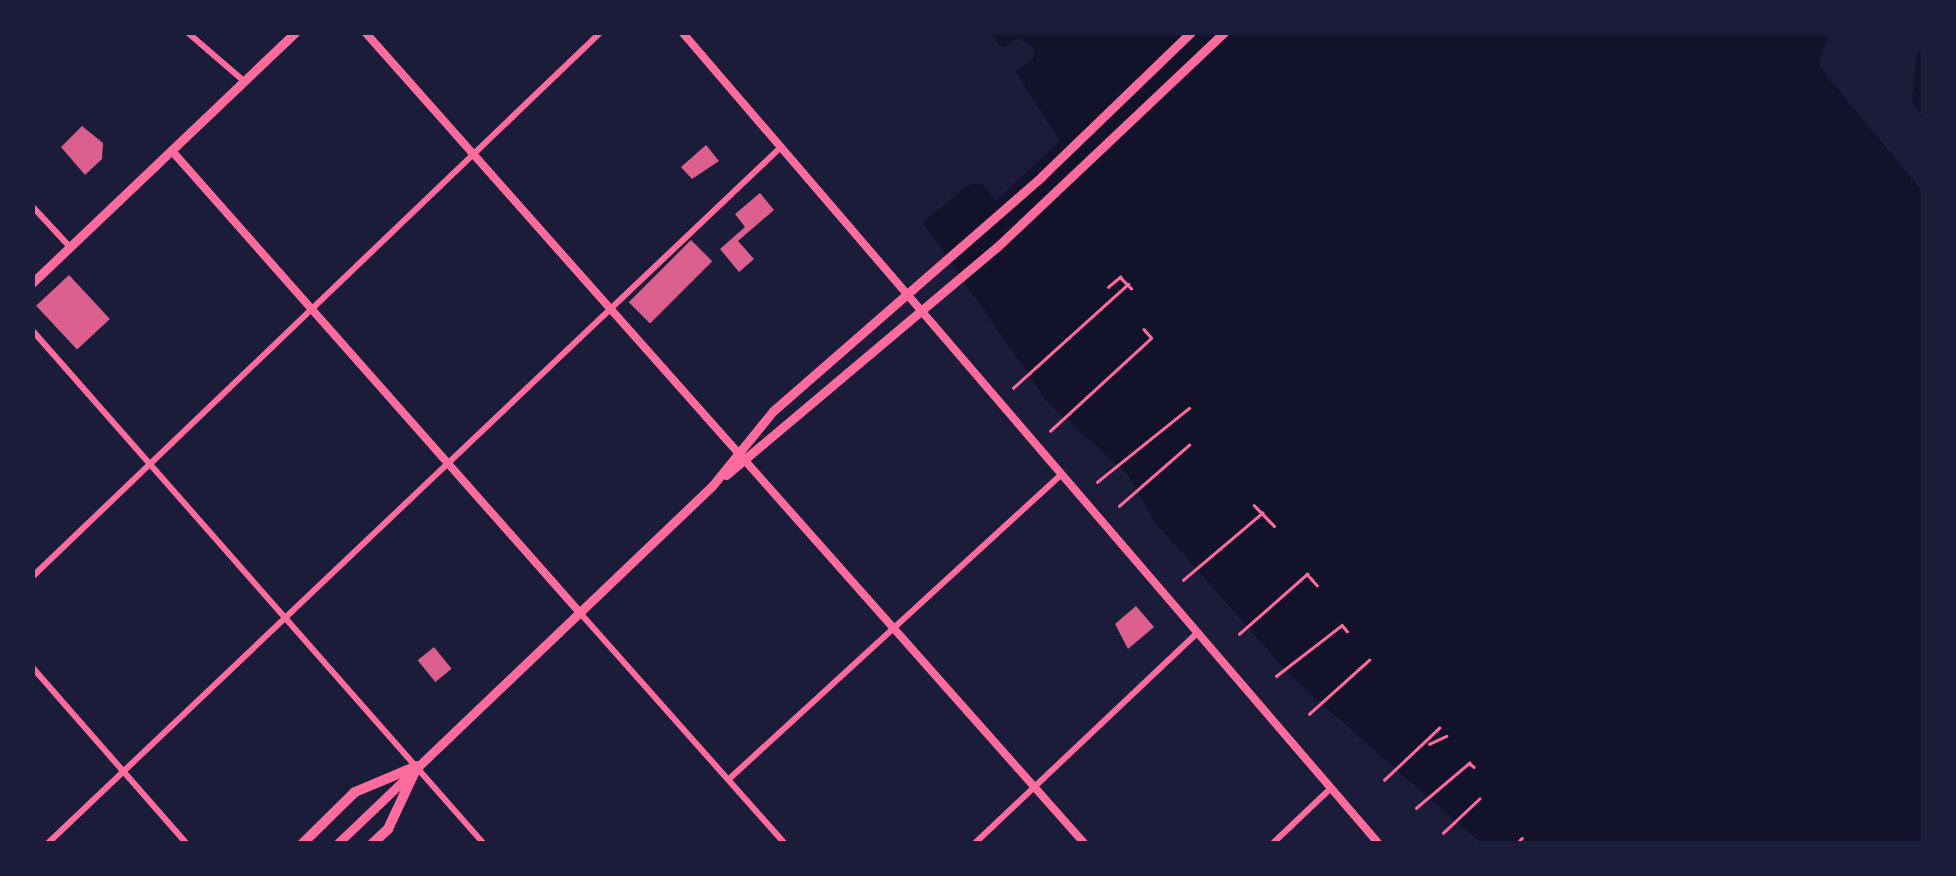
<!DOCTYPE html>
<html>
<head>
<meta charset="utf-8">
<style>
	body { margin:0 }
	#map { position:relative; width:1956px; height:876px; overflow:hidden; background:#1b1b3a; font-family:"IBM Plex Sans",sans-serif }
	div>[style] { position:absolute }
	.water>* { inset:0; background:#12122b }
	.building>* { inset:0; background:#dd5f8e; transform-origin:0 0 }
	.path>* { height:2.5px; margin:-1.25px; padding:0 1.25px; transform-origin:1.25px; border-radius:1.25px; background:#ff6b9d }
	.minor>* { height:6px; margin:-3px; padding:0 3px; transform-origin:3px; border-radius:3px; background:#ff6b9d }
	.tertiary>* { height:8px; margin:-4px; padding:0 4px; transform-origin:4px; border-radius:4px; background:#ff6b9d }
	.secondary>* { height:9px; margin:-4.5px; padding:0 4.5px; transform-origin:4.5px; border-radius:4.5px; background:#ff6b9d }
	.primary>* { height:10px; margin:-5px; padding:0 5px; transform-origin:5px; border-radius:5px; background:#ff6b9d }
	span { translate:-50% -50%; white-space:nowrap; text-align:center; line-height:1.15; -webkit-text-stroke:10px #1b1b3a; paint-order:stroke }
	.frame { position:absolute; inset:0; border:35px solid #1b1b3a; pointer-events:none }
</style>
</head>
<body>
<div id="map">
	<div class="water">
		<i style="clip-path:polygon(991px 33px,1829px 33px,1818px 65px,1923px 192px,1923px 843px,1481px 843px,1400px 773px,1290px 675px,1155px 522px,1128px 475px,1049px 404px,923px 222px,970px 184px,982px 184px,996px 201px,1060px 141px,1016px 72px,1034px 57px,1033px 46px,1019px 38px,1002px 48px)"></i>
		<i style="clip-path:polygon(1923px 51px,1923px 122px,1912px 101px,1917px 54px)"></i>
	</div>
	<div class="building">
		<i style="clip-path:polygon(82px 126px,103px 143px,102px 159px,85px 175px,61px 147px)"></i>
		<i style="clip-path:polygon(706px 145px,719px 161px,692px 179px,681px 167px)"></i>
		<i style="clip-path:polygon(760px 193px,774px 210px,738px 241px,754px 259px,739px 272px,720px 249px,745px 227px,735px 214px)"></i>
		<i style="left:691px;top:240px;width:30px;height:88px;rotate:45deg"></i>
		<i style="left:69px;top:275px;width:60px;height:45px;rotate:47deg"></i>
		<i style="clip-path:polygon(1136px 606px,1154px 627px,1128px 649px,1115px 624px)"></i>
		<i style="left:434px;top:647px;width:28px;height:21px;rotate:51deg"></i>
	</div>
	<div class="path">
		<i style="left:1108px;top:287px;width:16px;rotate:-40deg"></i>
		<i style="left:1120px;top:277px;width:16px;rotate:45deg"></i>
		<i style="left:1013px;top:388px;width:155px;rotate:-42.1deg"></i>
		<i style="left:1050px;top:431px;width:137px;rotate:-42.6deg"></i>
		<i style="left:1151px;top:338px;width:11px;rotate:-131deg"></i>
		<i style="left:1097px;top:482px;width:118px;rotate:-38.8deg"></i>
		<i style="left:1254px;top:505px;width:29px;rotate:46deg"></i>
		<i style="left:1119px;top:506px;width:93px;rotate:-41.1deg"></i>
		<i style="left:1183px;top:580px;width:104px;rotate:-40.3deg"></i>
		<i style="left:1239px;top:634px;width:91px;rotate:-41.4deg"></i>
		<i style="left:1307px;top:574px;width:15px;rotate:48deg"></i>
		<i style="left:1276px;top:676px;width:83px;rotate:-37.7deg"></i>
		<i style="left:1342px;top:625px;width:8px;rotate:50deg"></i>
		<i style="left:1309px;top:714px;width:81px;rotate:-42deg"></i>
		<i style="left:1429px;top:744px;width:19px;rotate:-25deg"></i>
		<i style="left:1384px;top:780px;width:76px;rotate:-43.4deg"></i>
		<i style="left:1416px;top:808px;width:70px;rotate:-40.3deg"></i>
		<i style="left:1469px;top:763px;width:6px;rotate:39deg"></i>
		<i style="left:1443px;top:833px;width:50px;rotate:-43.4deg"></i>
		<i style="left:1516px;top:844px;width:8px;rotate:-45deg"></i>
	</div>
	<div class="minor">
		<i style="left:187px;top:32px;width:75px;rotate:40.7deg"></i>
		<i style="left:32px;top:206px;width:56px;rotate:47.2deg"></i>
		<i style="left:32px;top:330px;width:684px;rotate:48.67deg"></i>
		<i style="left:32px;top:577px;width:788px;rotate:-43.77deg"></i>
		<i style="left:581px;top:614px;width:307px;rotate:48.4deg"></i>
		<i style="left:32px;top:667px;width:235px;rotate:48.8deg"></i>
		<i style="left:729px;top:779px;width:447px;rotate:-42.5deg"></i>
		<i style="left:47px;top:844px;width:1012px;rotate:-43.52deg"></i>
		<i style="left:974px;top:844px;width:306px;rotate:-43.4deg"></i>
		<i style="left:1272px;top:844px;width:81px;rotate:-43.5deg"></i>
	</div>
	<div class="tertiary">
		<i style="left:365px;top:32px;width:1085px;rotate:48.44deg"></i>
		<i style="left:682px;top:32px;width:1070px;rotate:49.36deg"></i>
		<i style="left:172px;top:151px;width:618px;rotate:48.54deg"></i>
	</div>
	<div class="secondary">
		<i style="left:32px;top:283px;width:364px;rotate:-43.6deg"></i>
		<i style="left:726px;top:475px;width:354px;rotate:-40.1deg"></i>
		<i style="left:997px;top:247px;width:313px;rotate:-43.4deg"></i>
		<i style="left:337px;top:844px;width:518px;rotate:-43.67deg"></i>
		<i style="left:712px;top:486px;width:97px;rotate:-50.9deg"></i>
		<i style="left:773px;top:411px;width:357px;rotate:-41.1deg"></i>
		<i style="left:1042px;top:176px;width:207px;rotate:-44deg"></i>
	</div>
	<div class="primary">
		<i style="left:302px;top:844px;width:74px;rotate:-44.5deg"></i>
		<i style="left:355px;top:792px;width:67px;rotate:-22.8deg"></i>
		<i style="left:372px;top:844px;width:22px;rotate:-43deg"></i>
		<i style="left:388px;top:829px;width:68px;rotate:-64.9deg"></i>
	</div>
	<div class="frame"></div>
</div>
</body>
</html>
